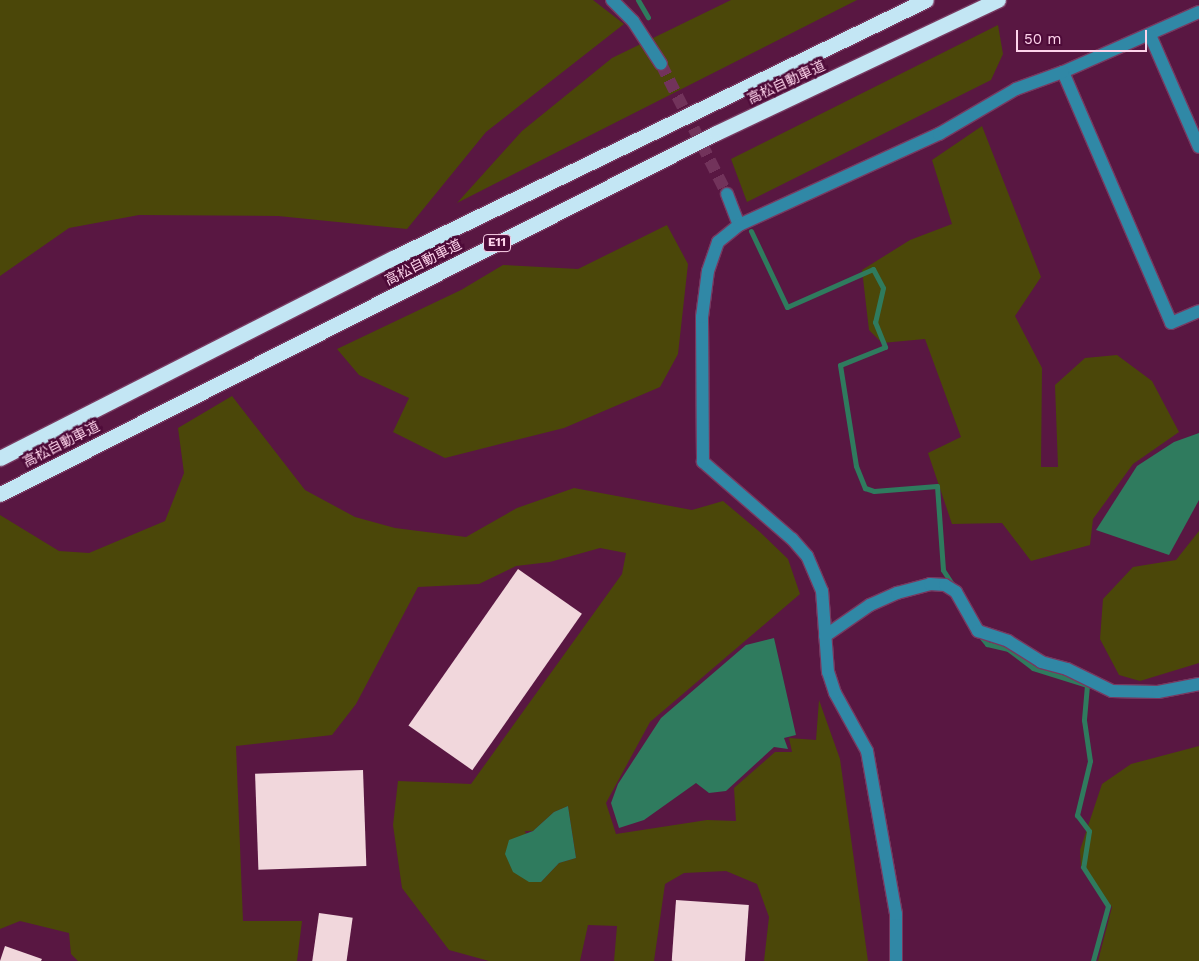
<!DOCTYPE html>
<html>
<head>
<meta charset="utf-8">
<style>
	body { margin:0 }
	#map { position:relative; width:1199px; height:961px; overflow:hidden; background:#591742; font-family:"Work Sans","Noto Sans JP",sans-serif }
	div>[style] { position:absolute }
	.green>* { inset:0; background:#4b4709 }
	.water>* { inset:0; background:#2f7b5e }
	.stream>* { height:5px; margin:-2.5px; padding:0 2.5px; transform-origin:2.5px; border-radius:2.5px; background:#2f7b5e }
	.building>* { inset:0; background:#f1d7dc; transform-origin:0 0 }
	.minor-tunnel>* { height:12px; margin-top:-6px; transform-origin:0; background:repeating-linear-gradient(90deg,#72335b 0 12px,transparent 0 18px) }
	.roads { filter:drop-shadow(1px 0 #773960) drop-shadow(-1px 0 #773960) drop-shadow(0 1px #773960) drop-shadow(0 -1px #773960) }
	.minor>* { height:12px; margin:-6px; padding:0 6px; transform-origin:6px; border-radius:6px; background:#3088a6 }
	.highway>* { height:15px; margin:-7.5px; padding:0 7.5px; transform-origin:7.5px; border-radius:7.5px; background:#c3e6f4 }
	span { translate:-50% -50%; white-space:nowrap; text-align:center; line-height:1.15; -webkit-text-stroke:5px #4d0a38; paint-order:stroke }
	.shield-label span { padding:1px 4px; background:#4d0a38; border:1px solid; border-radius:4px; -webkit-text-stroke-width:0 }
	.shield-label { font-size:12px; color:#fed4eb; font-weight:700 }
	.street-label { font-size:14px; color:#fed4eb }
	.scale { position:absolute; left:1016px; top:30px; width:131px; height:22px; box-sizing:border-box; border:2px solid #fed4eb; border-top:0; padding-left:6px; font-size:15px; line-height:18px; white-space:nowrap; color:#fed4eb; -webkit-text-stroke:4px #4d0a38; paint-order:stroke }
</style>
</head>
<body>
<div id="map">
	<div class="green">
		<i style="clip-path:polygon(0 0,593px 0,624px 24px,486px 132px,407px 229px,278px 216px,139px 215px,69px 228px,0 276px)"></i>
		<i style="clip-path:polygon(731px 0,857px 0,457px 203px,522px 131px,612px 58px)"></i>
		<i style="clip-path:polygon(998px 25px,1003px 54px,991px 80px,747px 202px,731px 159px)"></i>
		<i style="clip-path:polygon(982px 126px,1041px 277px,1015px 316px,1042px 368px,1041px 467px,1058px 467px,1055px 385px,1085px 358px,1117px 355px,1152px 381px,1179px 432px,1133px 464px,1093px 519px,1090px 545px,1031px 561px,1002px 523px,952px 524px,928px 453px,961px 437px,925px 339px,882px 343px,869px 330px,862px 270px,910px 240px,952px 224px,932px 160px)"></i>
		<i style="clip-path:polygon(667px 225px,688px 264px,678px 354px,660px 387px,564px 428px,445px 458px,393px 432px,409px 398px,359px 375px,337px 349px,461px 290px,503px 265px,578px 269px)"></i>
		<i style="clip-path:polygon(evenodd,232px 396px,305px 490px,355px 517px,395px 528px,466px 537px,517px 508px,574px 488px,692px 510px,723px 501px,761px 533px,788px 559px,800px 594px,650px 722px,606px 803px,616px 834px,707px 820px,736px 821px,734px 788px,775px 752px,792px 752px,789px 738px,816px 740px,819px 700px,840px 759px,868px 961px,764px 961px,769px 917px,757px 884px,726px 871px,684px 873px,665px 884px,654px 961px,614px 961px,617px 926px,588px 925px,580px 961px,489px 961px,449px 950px,402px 888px,393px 825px,398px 781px,471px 784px,622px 574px,626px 553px,600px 548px,550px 562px,516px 566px,479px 584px,418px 587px,356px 704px,332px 735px,236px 746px,243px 921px,302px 921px,297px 961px,78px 961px,71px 954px,69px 933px,20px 921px,0 929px,0 515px,59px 551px,89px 553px,165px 521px,184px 473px,178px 428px,232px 396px,568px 806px,576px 858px,559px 863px,541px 882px,525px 831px,533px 831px,554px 812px,568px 806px)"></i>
		<i style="clip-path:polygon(1199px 531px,1199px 663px,1140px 681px,1119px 675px,1100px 639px,1103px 599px,1133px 567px,1176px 560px)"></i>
		<i style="clip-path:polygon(1199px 746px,1199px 961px,1098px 961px,1112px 907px,1081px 868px,1080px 850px,1102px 784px,1131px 764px)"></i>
	</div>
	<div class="water">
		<i style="clip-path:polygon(1199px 433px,1199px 500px,1169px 555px,1096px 530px,1137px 466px,1174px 442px)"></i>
		<i style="clip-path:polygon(774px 638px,796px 735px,784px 738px,788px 749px,774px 747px,726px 791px,709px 793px,696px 783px,644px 820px,619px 828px,611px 803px,618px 784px,661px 718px,746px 645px)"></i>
		<i style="clip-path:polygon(568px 806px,576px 858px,559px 863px,541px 882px,529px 882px,513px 872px,505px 854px,509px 840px,533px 831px,554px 812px)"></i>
	</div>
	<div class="stream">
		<i style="left:638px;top:0;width:20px;rotate:60deg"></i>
		<i style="left:751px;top:231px;width:84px;rotate:64.7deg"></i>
		<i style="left:787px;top:307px;width:94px;rotate:-23.8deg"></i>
		<i style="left:873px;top:269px;width:21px;rotate:62deg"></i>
		<i style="left:883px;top:288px;width:35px;rotate:103deg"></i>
		<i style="left:875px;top:322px;width:27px;rotate:68deg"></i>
		<i style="left:885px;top:347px;width:48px;rotate:158.2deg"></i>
		<i style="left:840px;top:365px;width:102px;rotate:81deg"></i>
		<i style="left:856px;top:466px;width:24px;rotate:68deg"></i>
		<i style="left:865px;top:488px;width:9px;rotate:18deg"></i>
		<i style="left:874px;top:491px;width:63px;rotate:-4.5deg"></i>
		<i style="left:937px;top:486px;width:84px;rotate:85.9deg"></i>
		<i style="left:943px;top:570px;width:17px;rotate:57deg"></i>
		<i style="left:982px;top:638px;width:8px;rotate:50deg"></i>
		<i style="left:987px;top:644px;width:22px;rotate:13deg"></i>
		<i style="left:1008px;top:649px;width:31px;rotate:37deg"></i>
		<i style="left:1033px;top:668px;width:57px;rotate:17.5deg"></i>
		<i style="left:1087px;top:685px;width:35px;rotate:95deg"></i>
		<i style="left:1084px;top:720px;width:41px;rotate:81.7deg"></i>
		<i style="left:1090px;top:761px;width:56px;rotate:103.5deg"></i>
		<i style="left:1077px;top:815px;width:20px;rotate:53deg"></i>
		<i style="left:1089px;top:831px;width:36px;rotate:99deg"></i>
		<i style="left:1083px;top:867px;width:46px;rotate:57.3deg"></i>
		<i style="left:1108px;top:906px;width:57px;rotate:105.3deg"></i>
	</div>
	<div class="building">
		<i style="left:518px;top:569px;width:78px;height:191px;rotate:35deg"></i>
		<i style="left:363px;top:770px;width:96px;height:108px;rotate:88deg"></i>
		<i style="left:676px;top:900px;width:73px;height:61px;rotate:4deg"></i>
		<i style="left:319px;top:913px;width:34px;height:49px;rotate:8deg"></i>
		<i style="clip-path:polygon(5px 946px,42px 959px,41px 961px,0 961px)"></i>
	</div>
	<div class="minor-tunnel">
		<i style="left:661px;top:64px;width:146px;rotate:63.1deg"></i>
	</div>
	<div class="roads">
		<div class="minor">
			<i style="left:612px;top:0;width:30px;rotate:45deg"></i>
			<i style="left:633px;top:21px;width:51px;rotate:56.9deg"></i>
			<i style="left:1199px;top:12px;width:149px;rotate:156.2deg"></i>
			<i style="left:1063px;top:72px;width:273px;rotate:66.7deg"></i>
			<i style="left:1171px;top:323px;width:30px;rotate:-23deg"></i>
			<i style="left:1150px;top:35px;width:122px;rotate:66.4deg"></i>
			<i style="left:727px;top:194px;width:33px;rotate:69deg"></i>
			<i style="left:825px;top:636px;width:55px;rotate:-34.6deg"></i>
			<i style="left:870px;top:605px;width:30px;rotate:-24deg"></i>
			<i style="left:897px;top:593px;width:34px;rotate:-15deg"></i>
			<i style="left:930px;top:584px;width:15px;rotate:4deg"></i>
			<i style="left:945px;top:585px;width:13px;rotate:32deg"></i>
			<i style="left:956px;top:592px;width:45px;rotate:60.6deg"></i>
			<i style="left:978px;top:631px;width:32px;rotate:18deg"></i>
			<i style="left:1008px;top:641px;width:39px;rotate:32deg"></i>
			<i style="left:1041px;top:662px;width:27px;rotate:15deg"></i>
			<i style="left:1067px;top:669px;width:50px;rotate:26.1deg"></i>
			<i style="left:1112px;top:691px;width:46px;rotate:1.2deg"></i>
			<i style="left:1158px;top:692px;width:42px;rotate:-11deg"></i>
			<i style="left:896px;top:961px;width:47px;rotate:-90deg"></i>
			<i style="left:896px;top:914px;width:166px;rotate:-100.1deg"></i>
			<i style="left:867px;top:751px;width:66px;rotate:-118.9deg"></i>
			<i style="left:835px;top:693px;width:22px;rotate:-108deg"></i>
			<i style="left:828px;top:672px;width:81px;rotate:-94.2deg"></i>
			<i style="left:822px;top:591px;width:38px;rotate:-113deg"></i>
			<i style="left:807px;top:556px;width:23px;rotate:-131deg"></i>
			<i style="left:792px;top:539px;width:118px;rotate:-139.1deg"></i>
			<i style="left:703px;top:462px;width:145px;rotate:-90.4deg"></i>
			<i style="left:702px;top:317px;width:46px;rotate:-82.6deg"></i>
			<i style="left:708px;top:271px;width:31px;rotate:-71deg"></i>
			<i style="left:718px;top:242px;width:27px;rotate:-39deg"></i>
			<i style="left:739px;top:225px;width:220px;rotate:-24.5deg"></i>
			<i style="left:939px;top:134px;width:89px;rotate:-30.3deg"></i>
			<i style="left:1016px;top:89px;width:50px;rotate:-19.9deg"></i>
		</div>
		<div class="highway">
			<i style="left:0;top:458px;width:441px;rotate:-27deg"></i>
			<i style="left:393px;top:258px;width:592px;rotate:-25.83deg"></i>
			<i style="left:0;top:494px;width:802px;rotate:-26.76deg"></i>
			<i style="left:716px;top:133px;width:312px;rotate:-25.3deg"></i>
		</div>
	</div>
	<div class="shield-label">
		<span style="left:497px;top:243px">E11</span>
	</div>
	<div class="street-label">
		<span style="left:786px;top:82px;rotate:-25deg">高松自動車道</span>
		<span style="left:423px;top:262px;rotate:-27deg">高松自動車道</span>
		<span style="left:61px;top:444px;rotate:-27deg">高松自動車道</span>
	</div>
	<div class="scale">50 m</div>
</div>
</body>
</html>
